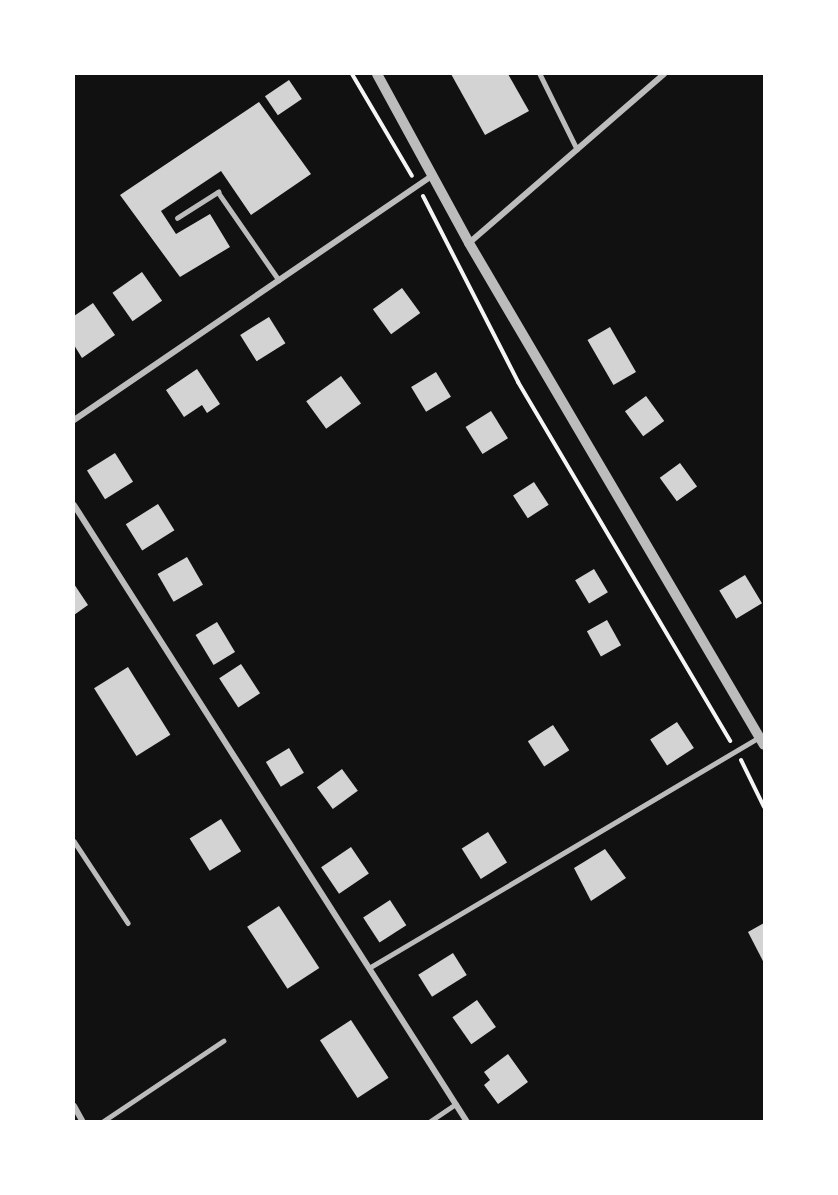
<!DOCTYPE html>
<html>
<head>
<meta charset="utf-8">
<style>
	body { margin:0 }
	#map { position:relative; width:838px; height:1195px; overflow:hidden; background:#111; font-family:"DM Sans",sans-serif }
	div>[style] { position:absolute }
	.building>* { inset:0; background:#d3d3d3; transform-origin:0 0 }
	.path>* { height:4px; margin:-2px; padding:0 2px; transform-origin:2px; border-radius:2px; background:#f5f5f5 }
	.service>* { height:4.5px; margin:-2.25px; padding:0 2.25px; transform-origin:2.25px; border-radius:2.25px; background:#bcbcbc }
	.minor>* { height:6px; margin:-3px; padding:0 3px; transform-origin:3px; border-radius:3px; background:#bcbcbc }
	.tertiary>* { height:10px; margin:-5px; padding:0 5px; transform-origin:5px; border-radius:5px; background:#bcbcbc }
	span { translate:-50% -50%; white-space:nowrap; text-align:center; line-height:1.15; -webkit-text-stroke:5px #fff; paint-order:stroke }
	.frame { position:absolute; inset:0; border:75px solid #fff; pointer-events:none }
</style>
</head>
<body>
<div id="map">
	<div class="building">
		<i style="clip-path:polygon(451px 74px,508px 74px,529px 111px,485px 135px)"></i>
		<i style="left:289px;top:80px;width:23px;height:29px;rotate:56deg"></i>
		<i style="clip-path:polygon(259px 102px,311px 174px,251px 215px,221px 171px,161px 211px,176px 234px,210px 214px,230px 247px,180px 277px,120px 195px)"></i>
		<i style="left:142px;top:272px;width:35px;height:36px;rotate:55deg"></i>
		<i style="left:402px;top:288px;width:31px;height:36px;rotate:54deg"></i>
		<i style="clip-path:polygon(93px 303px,115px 335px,82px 358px,74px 345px,74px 316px)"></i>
		<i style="left:269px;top:317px;width:31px;height:34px;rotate:58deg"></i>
		<i style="left:610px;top:327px;width:52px;height:26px;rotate:60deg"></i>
		<i style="clip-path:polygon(197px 369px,220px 404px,207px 413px,202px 405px,184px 417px,166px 390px)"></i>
		<i style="left:436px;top:372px;width:29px;height:29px;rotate:59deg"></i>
		<i style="left:341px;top:376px;width:34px;height:43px;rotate:54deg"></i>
		<i style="left:646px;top:396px;width:31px;height:26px;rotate:54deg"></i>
		<i style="left:491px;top:411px;width:32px;height:30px;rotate:58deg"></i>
		<i style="left:115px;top:453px;width:34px;height:33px;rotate:58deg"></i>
		<i style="left:680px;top:463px;width:29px;height:25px;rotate:54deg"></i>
		<i style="left:534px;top:482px;width:27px;height:25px;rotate:57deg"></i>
		<i style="left:158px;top:504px;width:31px;height:38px;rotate:58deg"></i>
		<i style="left:187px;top:557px;width:32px;height:34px;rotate:60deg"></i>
		<i style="left:594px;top:569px;width:27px;height:22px;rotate:59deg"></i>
		<i style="left:745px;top:575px;width:33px;height:30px;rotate:59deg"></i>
		<i style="clip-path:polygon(74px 584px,88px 605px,74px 615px)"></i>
		<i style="left:607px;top:620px;width:29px;height:23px;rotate:61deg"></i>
		<i style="left:217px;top:622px;width:35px;height:25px;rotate:59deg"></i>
		<i style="left:241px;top:664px;width:35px;height:26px;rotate:57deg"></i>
		<i style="left:128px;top:667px;width:80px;height:40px;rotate:58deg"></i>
		<i style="left:677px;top:722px;width:31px;height:32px;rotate:57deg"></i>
		<i style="left:553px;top:725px;width:30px;height:30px;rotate:57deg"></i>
		<i style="left:289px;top:748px;width:29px;height:27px;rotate:59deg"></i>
		<i style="left:342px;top:769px;width:27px;height:31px;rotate:54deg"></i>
		<i style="left:221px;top:819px;width:38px;height:37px;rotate:58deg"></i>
		<i style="left:488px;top:832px;width:36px;height:31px;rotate:58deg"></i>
		<i style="left:351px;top:847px;width:32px;height:36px;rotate:56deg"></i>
		<i style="clip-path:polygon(605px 849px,626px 878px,591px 901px,574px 868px)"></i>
		<i style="left:390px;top:900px;width:30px;height:32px;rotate:57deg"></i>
		<i style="left:279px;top:906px;width:74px;height:38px;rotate:57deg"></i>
		<i style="clip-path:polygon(764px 923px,764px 963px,748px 932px)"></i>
		<i style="left:453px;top:953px;width:26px;height:41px;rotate:58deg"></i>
		<i style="left:477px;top:1000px;width:33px;height:30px;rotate:55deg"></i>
		<i style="left:351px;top:1020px;width:69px;height:37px;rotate:57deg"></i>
		<i style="clip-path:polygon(508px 1054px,528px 1082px,498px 1104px,484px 1085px,490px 1080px,484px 1072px)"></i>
	</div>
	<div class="path">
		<i style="left:352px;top:74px;width:118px;rotate:59.5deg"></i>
		<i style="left:423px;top:196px;width:209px;rotate:62.9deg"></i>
		<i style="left:518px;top:382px;width:417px;rotate:59.4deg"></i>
		<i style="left:741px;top:760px;width:52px;rotate:63.9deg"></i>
	</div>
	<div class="service">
		<i style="left:540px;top:74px;width:84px;rotate:63.7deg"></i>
		<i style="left:177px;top:218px;width:49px;rotate:-32.4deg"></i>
		<i style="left:218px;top:192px;width:107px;rotate:55.3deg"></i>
		<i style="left:74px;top:841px;width:98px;rotate:56.6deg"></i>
		<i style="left:369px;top:968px;width:453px;rotate:-30.6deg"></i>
		<i style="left:102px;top:1122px;width:146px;rotate:-33.8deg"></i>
		<i style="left:429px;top:1122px;width:32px;rotate:-34deg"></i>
	</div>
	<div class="minor">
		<i style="left:469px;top:243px;width:258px;rotate:-40.9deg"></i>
		<i style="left:74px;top:420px;width:435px;rotate:-34.3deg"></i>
		<i style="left:74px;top:505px;width:732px;rotate:57.5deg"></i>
		<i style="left:74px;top:1106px;width:18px;rotate:61deg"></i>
	</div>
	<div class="tertiary">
		<i style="left:377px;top:74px;width:192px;rotate:61.4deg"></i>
		<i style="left:469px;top:243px;width:582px;rotate:59.56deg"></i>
	</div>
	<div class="frame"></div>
</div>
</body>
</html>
